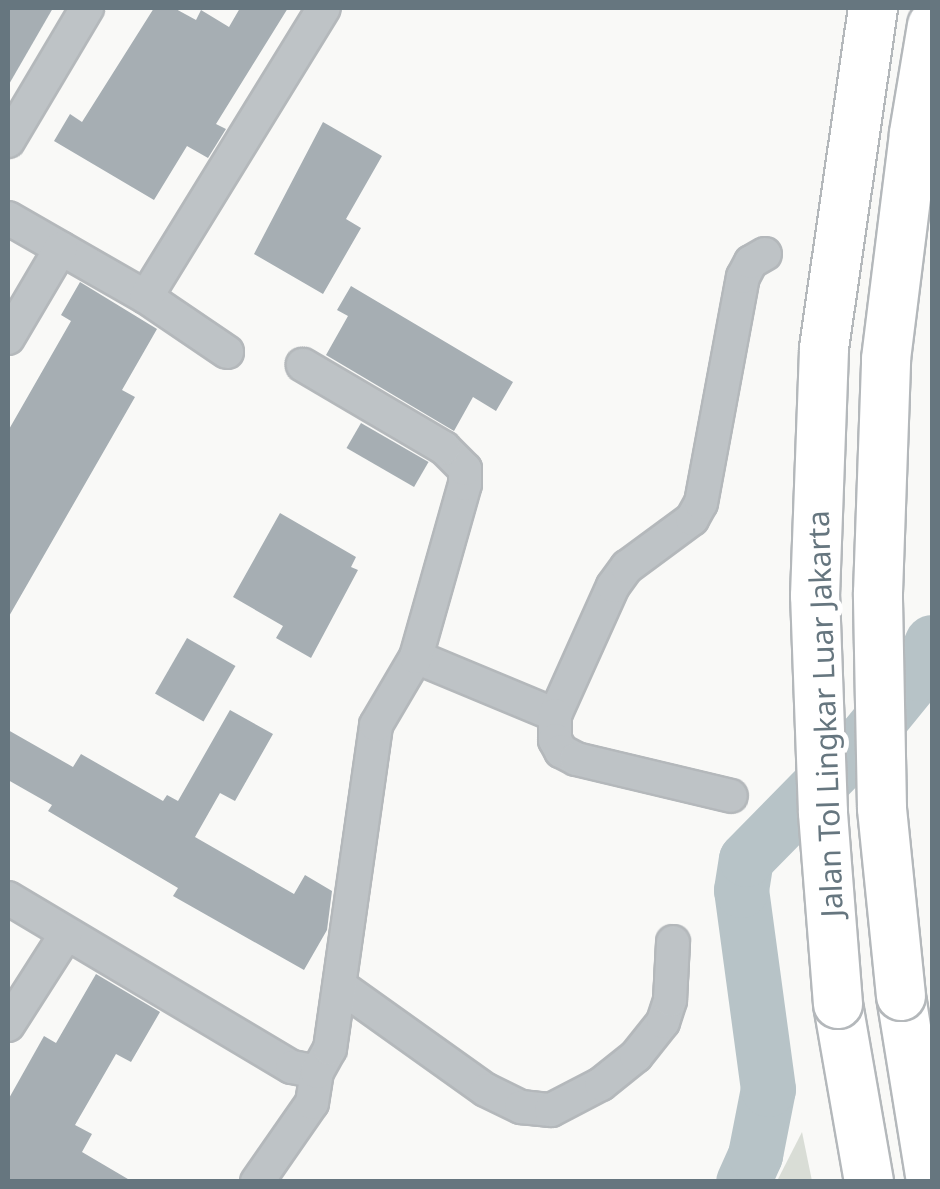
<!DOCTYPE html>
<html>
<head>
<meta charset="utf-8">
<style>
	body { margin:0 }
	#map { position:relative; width:940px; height:1189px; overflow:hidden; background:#f9f9f7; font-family:"Noto Sans",sans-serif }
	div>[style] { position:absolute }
	.green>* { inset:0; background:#d9ddd6 }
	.river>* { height:55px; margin:-27.5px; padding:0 27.5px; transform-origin:27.5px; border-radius:27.5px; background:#b7c3c7 }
	.building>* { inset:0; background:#a6aeb3; transform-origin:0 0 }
	.roads { filter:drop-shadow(2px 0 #b4b8bb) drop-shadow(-2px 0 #b4b8bb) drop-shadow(0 2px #b4b8bb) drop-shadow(0 -2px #b4b8bb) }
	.minor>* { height:32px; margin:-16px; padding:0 16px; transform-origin:16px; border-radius:16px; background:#bec3c6 }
	.highway>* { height:48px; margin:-24px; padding:0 24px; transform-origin:24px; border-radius:24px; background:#fff }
	.bridges { filter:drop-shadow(2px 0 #b4b8bb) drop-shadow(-2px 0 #b4b8bb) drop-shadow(0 2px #b4b8bb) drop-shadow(0 -2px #b4b8bb) }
	.highway-bridge>* { height:48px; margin:-24px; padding:0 24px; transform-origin:24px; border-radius:24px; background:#fff }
	span { translate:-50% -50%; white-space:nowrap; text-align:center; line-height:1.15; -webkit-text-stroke:10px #fff; paint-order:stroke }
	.street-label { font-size:30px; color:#66767f }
	.frame { position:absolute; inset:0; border:10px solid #66767f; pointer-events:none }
</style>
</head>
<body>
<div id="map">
	<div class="green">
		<i style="clip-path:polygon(802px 1132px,812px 1181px,777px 1181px)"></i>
	</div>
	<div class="river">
		<i style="left:743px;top:1182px;width:30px;rotate:-66deg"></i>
		<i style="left:755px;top:1155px;width:67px;rotate:-78.9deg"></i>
		<i style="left:768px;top:1089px;width:201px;rotate:-97.7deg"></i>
		<i style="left:741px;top:890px;width:31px;rotate:-81deg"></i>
		<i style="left:746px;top:859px;width:170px;rotate:-45.5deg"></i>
		<i style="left:865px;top:738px;width:84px;rotate:-50.8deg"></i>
		<i style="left:918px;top:673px;width:34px;rotate:-66deg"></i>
	</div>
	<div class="building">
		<i style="clip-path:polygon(8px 8px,53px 8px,8px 86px)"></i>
		<i style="clip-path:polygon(154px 8px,174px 8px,196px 20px,201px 10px,229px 27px,240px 8px,288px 8px,216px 124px,226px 129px,208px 158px,187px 146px,154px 200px,54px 141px,70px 114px,82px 122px)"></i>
		<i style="clip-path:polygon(323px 122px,382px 156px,346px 219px,361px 228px,323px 294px,254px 254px)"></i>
		<i style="clip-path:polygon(80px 282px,157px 329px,122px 390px,135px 397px,8px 618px,8px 431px,71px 321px,61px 315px)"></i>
		<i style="clip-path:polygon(351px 286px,513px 382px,496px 411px,473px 397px,454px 431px,326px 355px,348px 316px,337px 310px)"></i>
		<i style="left:361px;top:423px;width:78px;height:29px;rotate:30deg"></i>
		<i style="clip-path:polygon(280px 513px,356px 557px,351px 567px,358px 570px,311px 658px,276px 638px,283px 626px,233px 597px)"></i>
		<i style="left:187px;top:638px;width:56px;height:64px;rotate:30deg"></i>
		<i style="clip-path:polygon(230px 710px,273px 734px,235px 801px,220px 793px,195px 837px,294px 894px,305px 875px,332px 891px,327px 930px,304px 970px,173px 896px,178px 888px,48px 811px,52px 805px,8px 780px,8px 730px,73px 767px,81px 754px,163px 801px,167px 795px,178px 801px)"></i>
		<i style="clip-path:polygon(96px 974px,160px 1012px,131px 1062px,116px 1054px,75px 1125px,92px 1134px,82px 1152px,133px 1182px,8px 1182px,8px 1100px,44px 1036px,56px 1043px)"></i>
	</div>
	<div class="roads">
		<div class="minor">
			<i style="left:8px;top:141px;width:155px;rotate:-59.3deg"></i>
			<i style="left:8px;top:218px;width:159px;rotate:29.8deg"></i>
			<i style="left:146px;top:297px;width:98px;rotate:34.2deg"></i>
			<i style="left:146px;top:297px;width:339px;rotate:-58.4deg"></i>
			<i style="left:8px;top:338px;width:104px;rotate:-59.5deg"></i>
			<i style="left:416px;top:657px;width:151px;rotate:22.6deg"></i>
			<i style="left:555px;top:715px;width:141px;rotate:-65.8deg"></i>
			<i style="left:613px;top:586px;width:24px;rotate:-54deg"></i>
			<i style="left:627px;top:567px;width:81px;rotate:-36.4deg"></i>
			<i style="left:692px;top:519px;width:18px;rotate:-61deg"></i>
			<i style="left:701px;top:503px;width:230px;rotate:-79.5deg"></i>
			<i style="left:743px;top:277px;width:17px;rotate:-62deg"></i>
			<i style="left:751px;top:262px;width:16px;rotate:-30deg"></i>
			<i style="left:555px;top:715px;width:25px;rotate:90deg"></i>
			<i style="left:555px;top:740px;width:13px;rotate:61deg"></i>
			<i style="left:561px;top:751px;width:17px;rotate:28deg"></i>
			<i style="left:576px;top:759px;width:159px;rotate:13.4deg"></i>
			<i style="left:8px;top:898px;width:330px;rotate:30.8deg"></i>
			<i style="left:292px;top:1067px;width:25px;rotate:11deg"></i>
			<i style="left:340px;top:986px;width:179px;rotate:35.5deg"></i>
			<i style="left:486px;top:1090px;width:39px;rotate:26deg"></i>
			<i style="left:521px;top:1107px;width:30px;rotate:6deg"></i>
			<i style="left:551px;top:1110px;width:56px;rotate:-27.5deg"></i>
			<i style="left:601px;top:1084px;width:45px;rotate:-38.7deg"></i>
			<i style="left:636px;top:1056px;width:43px;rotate:-51.5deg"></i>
			<i style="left:663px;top:1022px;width:23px;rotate:-72deg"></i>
			<i style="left:670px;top:1000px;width:58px;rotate:-87deg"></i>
			<i style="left:8px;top:1025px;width:106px;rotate:-57.4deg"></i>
			<i style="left:257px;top:1182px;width:96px;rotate:-55.2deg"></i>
			<i style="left:312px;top:1103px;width:31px;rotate:-81deg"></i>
			<i style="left:317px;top:1072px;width:26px;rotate:-61deg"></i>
			<i style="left:330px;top:1049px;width:327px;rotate:-81.9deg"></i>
			<i style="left:376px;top:725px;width:79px;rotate:-59.5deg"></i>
			<i style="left:416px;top:657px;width:180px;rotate:-74.2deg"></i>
			<i style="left:465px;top:484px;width:15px;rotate:-90deg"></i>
			<i style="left:465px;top:469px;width:30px;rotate:-135deg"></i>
			<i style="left:444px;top:448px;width:164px;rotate:-149.5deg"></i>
		</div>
		<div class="highway">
			<i style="left:901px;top:996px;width:188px;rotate:80.8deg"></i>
			<i style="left:838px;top:1004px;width:181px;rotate:80.1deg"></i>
		</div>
	</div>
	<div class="bridges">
		<div class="highway-bridge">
			<i style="left:901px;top:996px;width:189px;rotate:-95.8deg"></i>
			<i style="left:882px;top:808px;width:215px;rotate:-91.1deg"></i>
			<i style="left:878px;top:593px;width:234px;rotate:-88deg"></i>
			<i style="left:886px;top:359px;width:228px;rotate:-82.9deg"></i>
			<i style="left:914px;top:133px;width:109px;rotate:-80.5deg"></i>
			<i style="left:838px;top:1004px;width:193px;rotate:-94.5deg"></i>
			<i style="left:823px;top:812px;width:216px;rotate:-92.1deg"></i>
			<i style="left:815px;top:596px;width:248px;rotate:-87.9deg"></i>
			<i style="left:824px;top:348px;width:344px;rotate:-81.8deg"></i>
		</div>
	</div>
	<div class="street-label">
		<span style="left:825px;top:714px;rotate:-92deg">Jalan Tol Lingkar Luar Jakarta</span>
	</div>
	<div class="frame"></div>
</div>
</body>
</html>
